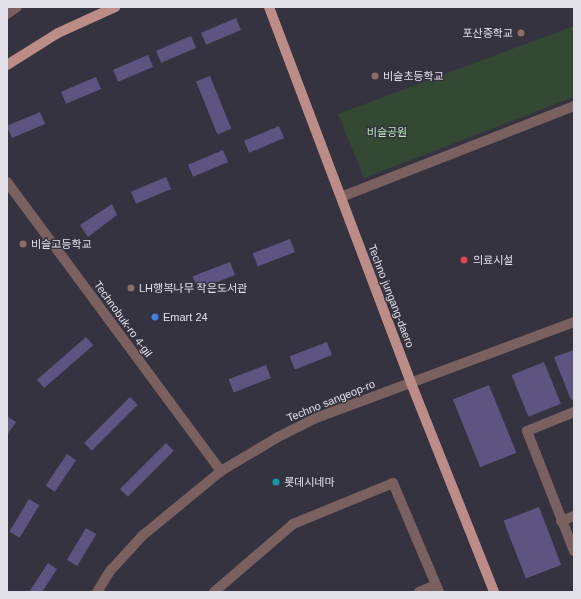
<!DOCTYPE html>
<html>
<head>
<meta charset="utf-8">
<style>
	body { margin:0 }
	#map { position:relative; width:581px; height:599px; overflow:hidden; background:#35333f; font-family:Helvetica,"Noto Sans KR",sans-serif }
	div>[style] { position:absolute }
	.green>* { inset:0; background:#334933 }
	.building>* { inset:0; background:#5d5481; transform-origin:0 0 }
	.minor>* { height:10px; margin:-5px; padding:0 5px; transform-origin:5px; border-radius:5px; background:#7a615f }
	.major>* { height:10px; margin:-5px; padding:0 5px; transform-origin:5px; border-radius:5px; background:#bc8c86 }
	.dots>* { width:11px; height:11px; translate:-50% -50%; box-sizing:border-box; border:2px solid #35333f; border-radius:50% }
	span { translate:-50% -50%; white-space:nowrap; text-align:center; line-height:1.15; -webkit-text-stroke:3px #35333f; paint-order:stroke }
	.poi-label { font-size:11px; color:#e1e0e8 }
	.right { translate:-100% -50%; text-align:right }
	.left { translate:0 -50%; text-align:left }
	.park-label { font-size:11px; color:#b3efb4 }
	.street-label { font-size:11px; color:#e1e0e8 }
	.frame { position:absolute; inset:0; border:8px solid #e1e0e8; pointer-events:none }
</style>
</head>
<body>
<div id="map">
	<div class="green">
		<i style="clip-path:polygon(574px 26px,574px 97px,364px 178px,338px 114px)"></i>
	</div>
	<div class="building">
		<i style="left:236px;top:18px;width:13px;height:38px;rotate:67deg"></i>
		<i style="left:191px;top:36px;width:13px;height:38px;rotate:67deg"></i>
		<i style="left:148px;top:55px;width:13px;height:38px;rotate:67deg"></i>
		<i style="left:210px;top:76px;width:57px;height:15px;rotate:68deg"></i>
		<i style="left:96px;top:77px;width:13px;height:38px;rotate:67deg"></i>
		<i style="left:40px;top:112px;width:13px;height:36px;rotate:67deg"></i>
		<i style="left:279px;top:126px;width:13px;height:38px;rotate:67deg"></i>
		<i style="left:223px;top:150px;width:13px;height:38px;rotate:67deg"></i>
		<i style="left:166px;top:177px;width:13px;height:38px;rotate:67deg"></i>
		<i style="clip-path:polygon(112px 204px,117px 215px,88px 237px,80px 225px)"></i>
		<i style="left:290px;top:239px;width:14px;height:40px;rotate:69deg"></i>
		<i style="left:230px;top:262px;width:14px;height:40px;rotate:69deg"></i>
		<i style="left:86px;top:337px;width:11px;height:65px;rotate:49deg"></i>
		<i style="left:327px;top:342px;width:14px;height:40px;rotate:69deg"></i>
		<i style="clip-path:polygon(574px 350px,574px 399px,571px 400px,554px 357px)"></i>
		<i style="left:544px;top:362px;width:45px;height:35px;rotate:68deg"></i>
		<i style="left:266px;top:365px;width:14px;height:40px;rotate:69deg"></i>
		<i style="left:489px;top:385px;width:73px;height:39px;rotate:68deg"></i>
		<i style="left:130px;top:397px;width:11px;height:65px;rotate:45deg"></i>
		<i style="clip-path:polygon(7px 416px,16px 422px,7px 435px)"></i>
		<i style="left:166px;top:443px;width:11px;height:65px;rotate:45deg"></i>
		<i style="left:67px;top:454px;width:11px;height:38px;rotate:34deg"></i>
		<i style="left:29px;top:499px;width:12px;height:38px;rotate:31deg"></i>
		<i style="left:539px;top:507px;width:62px;height:38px;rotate:69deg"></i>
		<i style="left:86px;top:528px;width:12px;height:37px;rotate:31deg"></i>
		<i style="clip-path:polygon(48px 563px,57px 569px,42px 592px,29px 592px)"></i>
	</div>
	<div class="minor">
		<i style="left:7px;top:14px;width:12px;rotate:-35deg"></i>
		<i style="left:7px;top:182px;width:360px;rotate:53.5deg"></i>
		<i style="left:341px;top:197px;width:250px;rotate:-21.3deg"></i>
		<i style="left:574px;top:412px;width:51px;rotate:158deg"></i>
		<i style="left:527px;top:431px;width:129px;rotate:68.6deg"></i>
		<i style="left:561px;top:521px;width:14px;rotate:-21deg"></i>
		<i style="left:97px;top:592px;width:26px;rotate:-58deg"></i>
		<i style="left:111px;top:570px;width:46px;rotate:-47.6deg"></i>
		<i style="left:142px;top:536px;width:102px;rotate:-39.4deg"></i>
		<i style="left:221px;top:471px;width:66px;rotate:-30.8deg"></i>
		<i style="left:278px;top:437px;width:42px;rotate:-26.6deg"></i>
		<i style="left:316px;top:418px;width:275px;rotate:-20.4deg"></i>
		<i style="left:214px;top:592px;width:104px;rotate:-40.7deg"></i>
		<i style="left:293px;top:524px;width:108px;rotate:-22.3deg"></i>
		<i style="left:393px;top:483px;width:118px;rotate:67.1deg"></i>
		<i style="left:419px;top:592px;width:18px;rotate:-22deg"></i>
	</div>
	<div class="major">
		<i style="left:269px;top:7px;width:402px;rotate:69.3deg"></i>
		<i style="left:411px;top:383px;width:225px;rotate:68.3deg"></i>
		<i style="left:7px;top:65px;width:60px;rotate:-32.1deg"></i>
		<i style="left:58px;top:33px;width:63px;rotate:-24.5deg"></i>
	</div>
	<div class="dots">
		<i style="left:521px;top:33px;background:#8d6e63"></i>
		<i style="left:375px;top:76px;background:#8d6e63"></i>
		<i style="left:23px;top:244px;background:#8d6e63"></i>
		<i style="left:464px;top:260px;background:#e0444e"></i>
		<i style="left:131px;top:288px;background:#8d6e63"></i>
		<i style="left:155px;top:317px;background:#3f7fe0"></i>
		<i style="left:276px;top:482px;background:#0f9aa8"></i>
	</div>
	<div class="poi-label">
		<span class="right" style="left:513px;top:33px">포산중학교</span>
		<span class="left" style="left:383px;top:76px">비슬초등학교</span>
		<span class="left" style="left:31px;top:244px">비슬고등학교</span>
		<span class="left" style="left:473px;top:260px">의료시설</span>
		<span class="left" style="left:139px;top:288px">LH행복나무 작은도서관</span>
		<span class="left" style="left:163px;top:317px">Emart 24</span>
		<span class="left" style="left:284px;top:482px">롯데시네마</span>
	</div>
	<div class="park-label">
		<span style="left:387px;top:132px">비슬공원</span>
	</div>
	<div class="street-label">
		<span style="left:391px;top:296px;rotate:69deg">Techno jungang-daero</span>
		<span style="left:123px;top:319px;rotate:54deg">Technobuk-ro 4-gil</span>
		<span style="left:331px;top:401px;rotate:-22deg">Techno sangeop-ro</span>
	</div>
	<div class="frame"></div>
</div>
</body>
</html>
